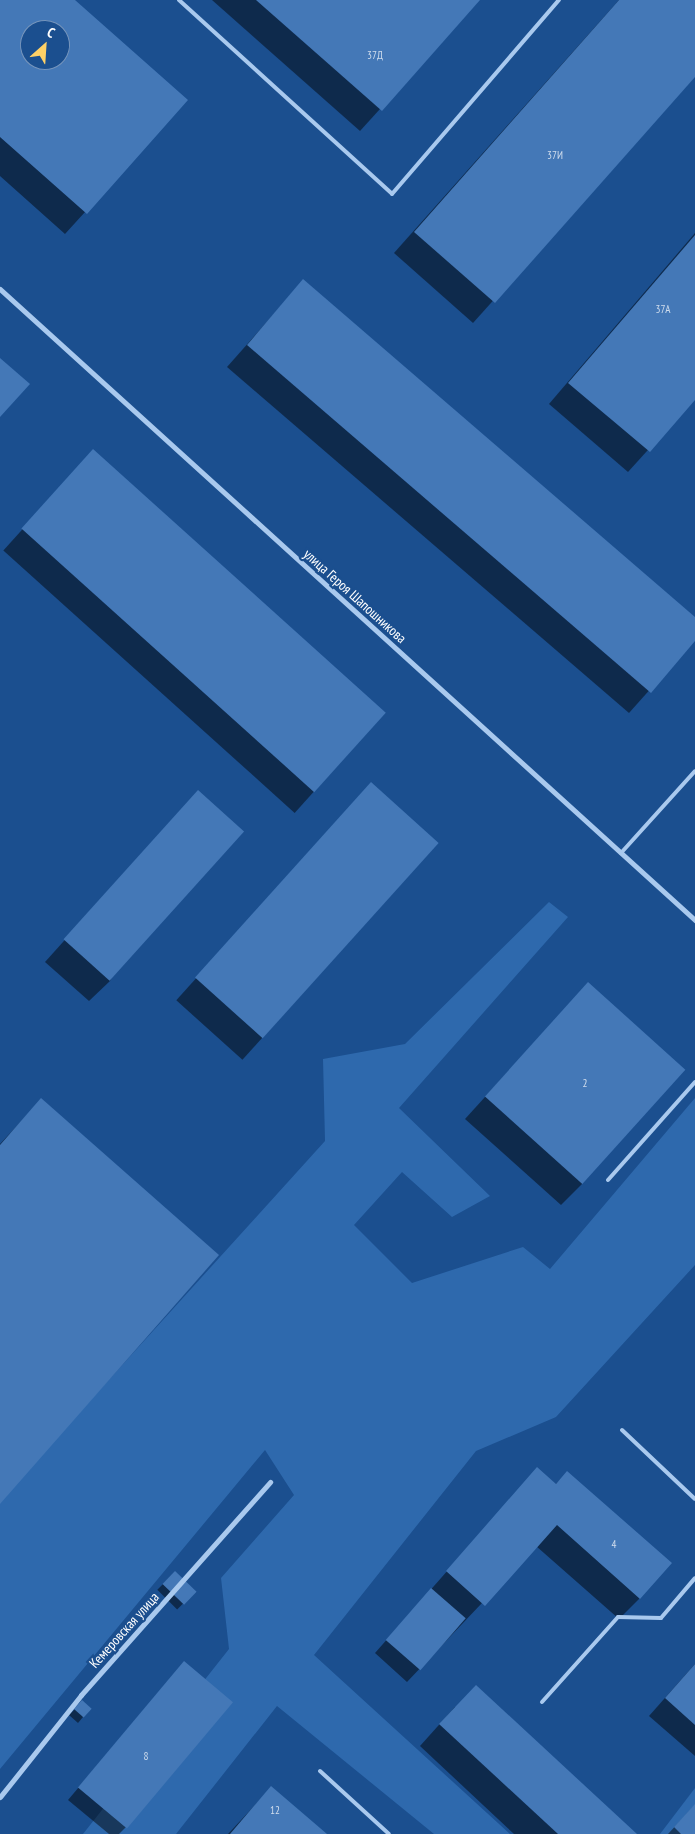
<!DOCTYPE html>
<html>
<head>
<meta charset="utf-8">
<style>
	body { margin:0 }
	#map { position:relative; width:695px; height:1834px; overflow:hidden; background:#1b4f8f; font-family:"PT Sans Narrow",sans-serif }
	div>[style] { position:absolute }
	.green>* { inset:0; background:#2e69ad }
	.shadow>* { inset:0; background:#0007; transform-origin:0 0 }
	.building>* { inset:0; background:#4478b7; transform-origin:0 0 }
	.service>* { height:4px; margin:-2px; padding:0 2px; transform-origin:2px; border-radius:2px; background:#a9c9ee }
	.minor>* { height:5px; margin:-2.5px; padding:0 2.5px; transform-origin:2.5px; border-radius:2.5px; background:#a9c9ee }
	span { translate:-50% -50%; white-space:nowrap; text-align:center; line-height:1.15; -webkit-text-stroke:4.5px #1b4f8f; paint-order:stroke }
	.number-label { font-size:11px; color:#d0dded }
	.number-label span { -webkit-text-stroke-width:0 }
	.street-label { font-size:14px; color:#fff }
	.north { position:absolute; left:20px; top:20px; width:50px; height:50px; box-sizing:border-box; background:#1b4f8f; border:1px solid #7695bc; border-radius:50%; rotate:26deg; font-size:14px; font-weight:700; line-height:20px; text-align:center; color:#fff }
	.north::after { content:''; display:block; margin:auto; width:18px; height:22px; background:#ffd166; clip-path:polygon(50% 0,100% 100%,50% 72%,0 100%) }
</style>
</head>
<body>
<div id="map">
	<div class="green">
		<i style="clip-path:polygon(549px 902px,568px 917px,399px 1108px,490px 1196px,452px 1217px,402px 1172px,354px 1225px,412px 1283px,523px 1247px,550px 1269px,695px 1098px,695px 1265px,556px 1417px,476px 1451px,314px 1655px,510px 1834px,434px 1834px,277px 1706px,176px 1834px,83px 1834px,229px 1649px,221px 1578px,294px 1495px,265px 1450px,0 1769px,0 1500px,325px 1141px,323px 1059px,405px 1044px)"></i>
		<i style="clip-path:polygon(695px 1788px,695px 1834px,660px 1834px)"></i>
	</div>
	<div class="shadow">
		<i style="clip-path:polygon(evenodd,0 0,74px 0,186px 101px,65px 234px,0 176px,0 0,30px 30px,60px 30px,60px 60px,30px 60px,30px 30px)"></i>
		<i style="clip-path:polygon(212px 0,479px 0,360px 131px)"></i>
		<i style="clip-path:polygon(619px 0,695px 0,695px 76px,473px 323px,394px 253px)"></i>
		<i style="clip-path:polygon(695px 233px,695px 398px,628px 472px,549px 404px)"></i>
		<i style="clip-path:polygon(303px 281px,695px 619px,695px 639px,629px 713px,227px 367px)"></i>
		<i style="left:93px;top:451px;width:392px;height:134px;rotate:42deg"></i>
		<i style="left:371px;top:784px;width:89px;height:291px;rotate:42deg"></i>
		<i style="clip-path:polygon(198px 792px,110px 981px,89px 1001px,45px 962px)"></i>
		<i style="clip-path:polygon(588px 984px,582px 1184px,561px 1205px,465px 1119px)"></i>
		<i style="clip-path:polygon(41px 1100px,0 1502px,0 1144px)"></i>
		<i style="clip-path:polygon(537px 1469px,555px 1485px,567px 1473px,640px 1598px,619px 1619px,536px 1546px,407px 1682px,375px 1653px)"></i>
		<i style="left:175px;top:1572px;width:28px;height:25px;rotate:45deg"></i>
		<i style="clip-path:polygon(184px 1663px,231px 1702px,126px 1827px,119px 1834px,109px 1834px,68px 1800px)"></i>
		<i style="clip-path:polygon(695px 1664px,695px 1756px,649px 1716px)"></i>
		<i style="clip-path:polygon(77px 1707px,83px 1717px,78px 1723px,69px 1715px)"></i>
		<i style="clip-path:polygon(455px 1707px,636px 1834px,514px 1834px,420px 1746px)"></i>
		<i style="clip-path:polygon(271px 1788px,325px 1834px,228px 1834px)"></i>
		<i style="clip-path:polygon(695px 1805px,695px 1834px,668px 1834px,692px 1808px)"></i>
	</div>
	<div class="building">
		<i style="clip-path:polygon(evenodd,0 0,75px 0,188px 100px,87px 214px,0 137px,0 0,30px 30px,60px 30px,60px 60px,30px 60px,30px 30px)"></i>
		<i style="clip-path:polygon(256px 0,480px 0,382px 111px)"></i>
		<i style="clip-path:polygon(619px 0,695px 0,695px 77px,495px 303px,414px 232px)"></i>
		<i style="clip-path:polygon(695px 235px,695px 400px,650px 452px,568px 383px)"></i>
		<i style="clip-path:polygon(303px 279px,695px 617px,695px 641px,651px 693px,247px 345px)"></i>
		<i style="clip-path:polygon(0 358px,30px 384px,0 417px)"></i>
		<i style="left:93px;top:449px;width:394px;height:107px;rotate:42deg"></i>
		<i style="left:371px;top:782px;width:91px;height:263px;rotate:42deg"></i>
		<i style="left:198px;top:790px;width:62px;height:201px;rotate:42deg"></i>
		<i style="left:588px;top:982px;width:131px;height:154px;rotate:42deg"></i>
		<i style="clip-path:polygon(41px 1098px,219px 1255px,0 1504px,0 1145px)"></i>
		<i style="clip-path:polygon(537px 1467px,556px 1484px,567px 1471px,672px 1563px,640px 1599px,557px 1525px,485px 1606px,446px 1571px)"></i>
		<i style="left:175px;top:1571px;width:30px;height:18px;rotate:44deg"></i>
		<i style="left:431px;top:1588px;width:46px;height:69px;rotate:41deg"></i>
		<i style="left:184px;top:1661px;width:64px;height:165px;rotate:40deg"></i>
		<i style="clip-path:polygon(695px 1664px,695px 1725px,665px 1698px)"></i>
		<i style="clip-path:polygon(476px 1685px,637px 1834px,558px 1834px,439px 1724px)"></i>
		<i style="left:82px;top:1700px;width:13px;height:12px;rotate:42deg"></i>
		<i style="clip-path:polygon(271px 1786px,327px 1834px,230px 1834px)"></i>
		<i style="clip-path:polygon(695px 1804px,695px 1834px,681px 1834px,674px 1827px)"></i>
	</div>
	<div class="service">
		<i style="left:179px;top:0;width:288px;rotate:42.3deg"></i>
		<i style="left:392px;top:194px;width:256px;rotate:-49.3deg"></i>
		<i style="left:621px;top:853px;width:110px;rotate:-47.9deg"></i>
		<i style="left:608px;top:1180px;width:131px;rotate:-48.4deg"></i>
		<i style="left:622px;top:1430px;width:100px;rotate:43.4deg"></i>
		<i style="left:542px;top:1702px;width:114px;rotate:-48.2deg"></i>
		<i style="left:618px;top:1617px;width:43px;rotate:1.3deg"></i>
		<i style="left:661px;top:1618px;width:52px;rotate:-49.6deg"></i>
		<i style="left:320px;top:1771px;width:93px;rotate:42.4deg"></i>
	</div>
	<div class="minor">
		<i style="left:0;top:289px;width:939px;rotate:42.24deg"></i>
		<i style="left:0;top:1797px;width:130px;rotate:-51.5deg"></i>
		<i style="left:81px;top:1695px;width:285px;rotate:-48.4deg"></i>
	</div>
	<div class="number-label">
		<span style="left:375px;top:55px">37Д</span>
		<span style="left:555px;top:155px">37И</span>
		<span style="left:663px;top:309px">37А</span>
		<span style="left:585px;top:1083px">2</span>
		<span style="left:614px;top:1544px">4</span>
		<span style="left:146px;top:1756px">8</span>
		<span style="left:275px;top:1810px">12</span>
	</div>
	<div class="street-label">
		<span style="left:355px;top:596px;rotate:42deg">улица Героя Шапошникова</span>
		<span style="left:124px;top:1630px;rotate:-48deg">Кемеровская улица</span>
	</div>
	<div class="north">С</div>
</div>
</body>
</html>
